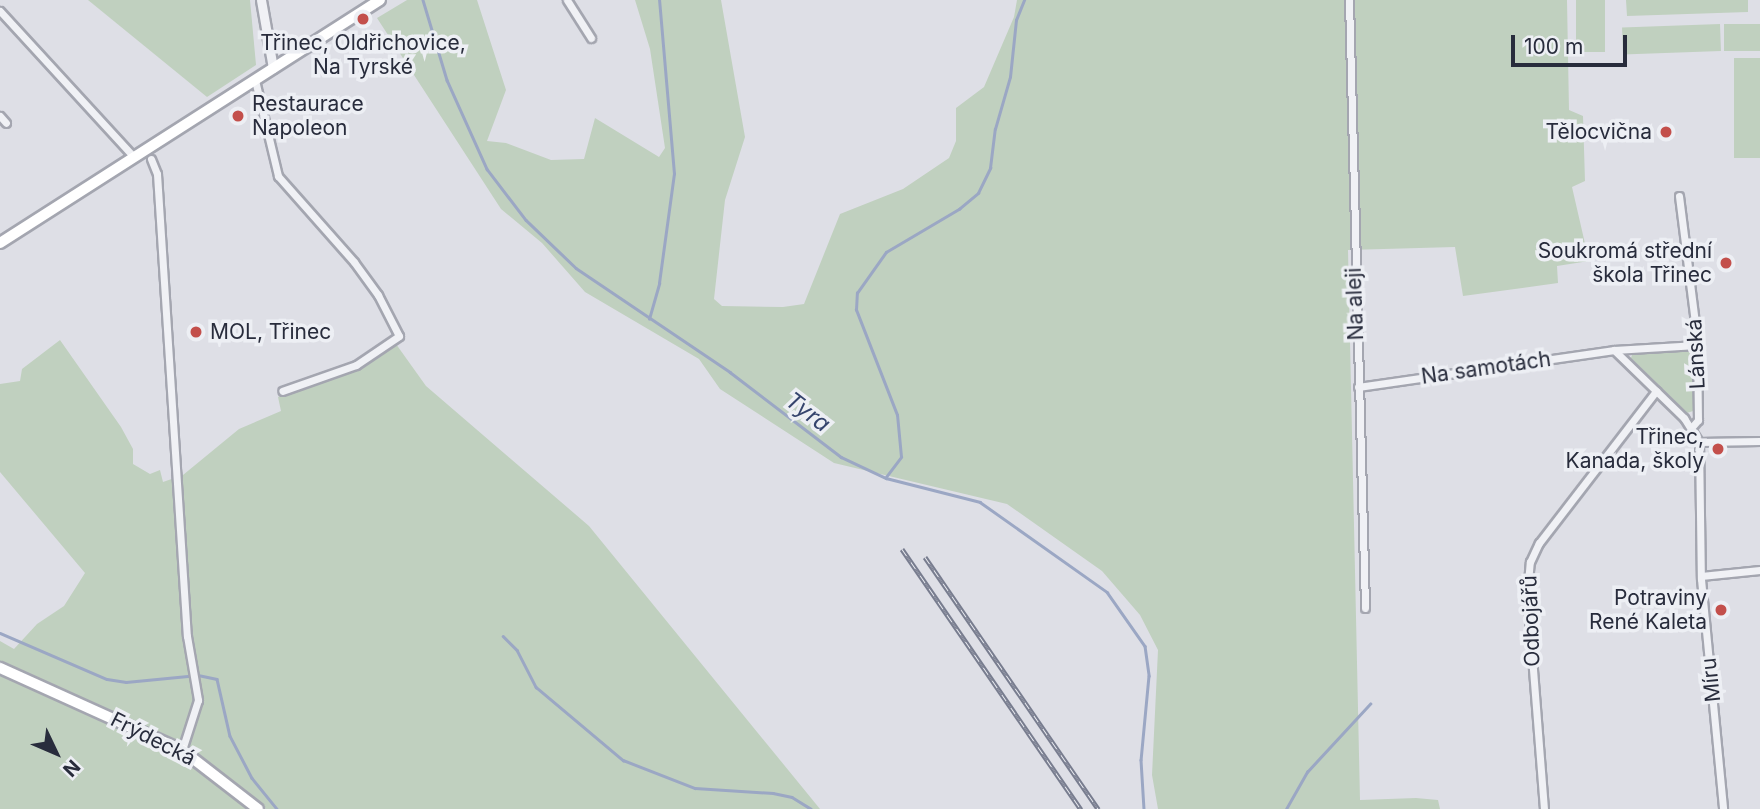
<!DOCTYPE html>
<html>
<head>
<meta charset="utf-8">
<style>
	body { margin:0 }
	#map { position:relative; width:1760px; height:809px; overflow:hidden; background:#dedfe6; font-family:Inter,sans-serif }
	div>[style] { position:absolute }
	.green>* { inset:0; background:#c0d0bf; transform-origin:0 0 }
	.stream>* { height:2.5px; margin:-1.25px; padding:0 1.25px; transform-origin:1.25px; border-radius:1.25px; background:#9ba7c4 }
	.roads { filter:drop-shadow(2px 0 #a4a6b0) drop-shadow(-2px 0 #a4a6b0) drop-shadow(0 2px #a4a6b0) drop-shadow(0 -2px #a4a6b0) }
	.minor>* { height:7px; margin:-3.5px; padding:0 3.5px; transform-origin:3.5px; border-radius:3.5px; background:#f0f1f5 }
	.tertiary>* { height:9px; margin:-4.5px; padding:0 4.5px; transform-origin:4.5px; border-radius:4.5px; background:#f0f1f5 }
	.secondary>* { height:10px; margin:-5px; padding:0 5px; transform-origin:5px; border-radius:5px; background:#fff }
	.rail>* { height:5px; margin-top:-2.5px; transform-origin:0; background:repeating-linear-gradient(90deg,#edeff4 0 8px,#787d8f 0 16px); box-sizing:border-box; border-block:2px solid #787d8f }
	.dots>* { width:19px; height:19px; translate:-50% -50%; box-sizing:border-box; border:4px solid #edeff4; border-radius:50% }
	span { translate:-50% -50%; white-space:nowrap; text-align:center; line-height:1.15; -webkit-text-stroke:7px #edeff4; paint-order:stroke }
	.poi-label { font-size:21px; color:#282c3c }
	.left { translate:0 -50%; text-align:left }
	.right { translate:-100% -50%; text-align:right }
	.street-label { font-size:21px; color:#282c3c }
	.water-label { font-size:23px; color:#35446d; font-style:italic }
	.north { position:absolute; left:21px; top:718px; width:70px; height:70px; -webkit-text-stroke:5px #edeff4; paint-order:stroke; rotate:134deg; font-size:19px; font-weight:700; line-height:28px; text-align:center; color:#282c3c }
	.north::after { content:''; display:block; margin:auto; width:24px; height:32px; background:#282c3c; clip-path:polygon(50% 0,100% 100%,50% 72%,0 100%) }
	.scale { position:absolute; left:1511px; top:35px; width:116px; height:32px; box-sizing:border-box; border:4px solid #282c3c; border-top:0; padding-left:9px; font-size:21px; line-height:24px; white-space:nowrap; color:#282c3c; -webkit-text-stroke:5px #edeff4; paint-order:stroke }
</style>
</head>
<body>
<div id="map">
	<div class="green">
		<i style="clip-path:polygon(88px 0,250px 0,256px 65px,207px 97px)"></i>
		<i style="clip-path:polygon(407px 0,477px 0,506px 90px,487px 141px,506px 143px,551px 160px,584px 159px,595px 118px,659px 157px,665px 148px,650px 49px,635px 0,721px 0,745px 137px,725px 200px,714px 299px,722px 306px,783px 307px,804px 304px,840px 214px,903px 189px,949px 158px,956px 141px,956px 108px,984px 87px,1014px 17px,1017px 0,1567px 0,1569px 110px,1583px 116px,1585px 181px,1572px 187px,1589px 261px,1557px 266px,1558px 283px,1463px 296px,1455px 247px,1348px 250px,1360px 800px,1416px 798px,1438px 800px,1440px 809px,1158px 809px,1152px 775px,1158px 650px,1140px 615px,1102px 571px,1007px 504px,834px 463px,720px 389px,699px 359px,585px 292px,542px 243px,501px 209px,377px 18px)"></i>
		<i style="left:1576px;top:0;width:29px;height:52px"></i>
		<i style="clip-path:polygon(1626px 0,1748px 0,1748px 12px,1627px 16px)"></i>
		<i style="left:1720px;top:24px;width:27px;height:98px;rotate:88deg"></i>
		<i style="left:1760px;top:24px;width:27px;height:36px;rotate:90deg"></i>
		<i style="left:1760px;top:58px;width:100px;height:26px;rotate:90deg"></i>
		<i style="clip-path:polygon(60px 340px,121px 427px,133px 449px,133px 464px,150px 474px,160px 470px,163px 482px,183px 475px,239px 429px,281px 411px,278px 397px,351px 370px,396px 344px,426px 386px,589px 526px,820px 809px,266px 809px,185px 745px,0 662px,0 641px,14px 649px,37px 624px,64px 606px,85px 573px,0 472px,0 384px,20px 381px,22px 369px)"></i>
		<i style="clip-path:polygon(1681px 346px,1693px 353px,1693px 411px,1687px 413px,1631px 358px,1634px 349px)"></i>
		<i style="clip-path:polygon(0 675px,179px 755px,249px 809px,0 809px)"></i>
	</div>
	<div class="stream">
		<i style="left:423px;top:0;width:84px;rotate:73.3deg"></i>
		<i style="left:447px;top:80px;width:98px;rotate:65.8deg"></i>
		<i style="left:487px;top:169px;width:64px;rotate:52.6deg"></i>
		<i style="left:526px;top:220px;width:69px;rotate:43.8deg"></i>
		<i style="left:576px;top:268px;width:186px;rotate:34deg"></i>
		<i style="left:730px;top:372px;width:140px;rotate:37.4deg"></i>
		<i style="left:841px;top:457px;width:50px;rotate:25deg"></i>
		<i style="left:886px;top:478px;width:97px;rotate:14.3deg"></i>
		<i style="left:980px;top:502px;width:156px;rotate:35.3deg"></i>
		<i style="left:1107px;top:592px;width:66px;rotate:54.9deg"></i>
		<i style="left:1145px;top:646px;width:30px;rotate:82deg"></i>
		<i style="left:1149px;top:676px;width:84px;rotate:95.4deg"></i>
		<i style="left:1141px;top:760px;width:49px;rotate:86.5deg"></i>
		<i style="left:649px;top:319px;width:37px;rotate:-74deg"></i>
		<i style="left:659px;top:283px;width:110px;rotate:-82.2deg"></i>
		<i style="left:674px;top:174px;width:175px;rotate:-94.9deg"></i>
		<i style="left:886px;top:477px;width:25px;rotate:-53deg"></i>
		<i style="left:901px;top:457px;width:42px;rotate:-95.4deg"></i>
		<i style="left:897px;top:415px;width:113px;rotate:-111.3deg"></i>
		<i style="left:856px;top:310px;width:17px;rotate:-87deg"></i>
		<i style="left:857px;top:293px;width:50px;rotate:-54.7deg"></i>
		<i style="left:886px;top:252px;width:85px;rotate:-30.5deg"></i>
		<i style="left:959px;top:209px;width:25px;rotate:-40deg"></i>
		<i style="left:978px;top:193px;width:28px;rotate:-64deg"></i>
		<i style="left:990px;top:168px;width:39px;rotate:-83deg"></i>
		<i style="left:995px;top:129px;width:54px;rotate:-73.9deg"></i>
		<i style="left:1010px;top:77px;width:57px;rotate:-84deg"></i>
		<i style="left:1016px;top:20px;width:22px;rotate:-68deg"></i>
		<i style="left:0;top:633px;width:116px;rotate:23.3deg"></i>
		<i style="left:107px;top:679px;width:19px;rotate:9deg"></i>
		<i style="left:126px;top:682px;width:72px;rotate:-5.6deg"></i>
		<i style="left:198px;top:675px;width:19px;rotate:12deg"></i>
		<i style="left:217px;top:679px;width:58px;rotate:77.2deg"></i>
		<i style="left:230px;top:736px;width:47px;rotate:62.4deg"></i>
		<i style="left:252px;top:778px;width:40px;rotate:51deg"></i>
		<i style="left:503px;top:636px;width:20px;rotate:45deg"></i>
		<i style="left:517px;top:650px;width:42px;rotate:62.8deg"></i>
		<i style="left:536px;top:687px;width:114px;rotate:40deg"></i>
		<i style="left:623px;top:760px;width:77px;rotate:21.3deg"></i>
		<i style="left:695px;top:788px;width:78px;rotate:3.7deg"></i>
		<i style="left:773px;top:793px;width:19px;rotate:12deg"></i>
		<i style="left:792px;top:797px;width:22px;rotate:32deg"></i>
		<i style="left:1286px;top:809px;width:43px;rotate:-60.4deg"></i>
		<i style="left:1307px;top:772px;width:93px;rotate:-47.2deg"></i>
	</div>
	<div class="roads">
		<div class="minor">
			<i style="left:567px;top:0;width:45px;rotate:57.7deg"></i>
			<i style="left:1349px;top:0;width:608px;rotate:88.49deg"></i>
			<i style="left:0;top:11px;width:198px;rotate:47.5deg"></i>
			<i style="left:255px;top:80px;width:99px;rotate:76.5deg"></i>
			<i style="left:278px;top:176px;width:115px;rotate:48.5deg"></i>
			<i style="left:354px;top:262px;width:41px;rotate:54deg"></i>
			<i style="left:378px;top:295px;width:46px;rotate:62.9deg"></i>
			<i style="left:399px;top:336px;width:52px;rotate:146deg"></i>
			<i style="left:356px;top:365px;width:78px;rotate:160.6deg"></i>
			<i style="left:0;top:116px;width:9px;rotate:49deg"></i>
			<i style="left:151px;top:159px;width:16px;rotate:68deg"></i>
			<i style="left:157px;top:174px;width:463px;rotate:86.3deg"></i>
			<i style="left:187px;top:636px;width:65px;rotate:80.2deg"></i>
			<i style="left:198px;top:700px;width:52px;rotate:107.7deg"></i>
			<i style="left:1679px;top:196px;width:144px;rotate:82.8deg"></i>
			<i style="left:1697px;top:339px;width:81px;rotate:89.3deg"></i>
			<i style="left:1698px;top:420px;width:9px;rotate:131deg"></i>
			<i style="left:1614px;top:350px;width:98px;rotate:44.2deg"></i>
			<i style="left:1684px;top:418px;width:28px;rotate:58deg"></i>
			<i style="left:1699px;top:442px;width:137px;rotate:89.2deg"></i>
			<i style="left:1701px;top:579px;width:231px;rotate:84.5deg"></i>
			<i style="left:1358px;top:387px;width:259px;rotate:-8.2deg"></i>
			<i style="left:1614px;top:350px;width:83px;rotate:-3.4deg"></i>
			<i style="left:1699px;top:442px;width:61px;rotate:-0.9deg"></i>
			<i style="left:1701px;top:576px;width:59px;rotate:-5.8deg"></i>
			<i style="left:1544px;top:809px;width:216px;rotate:-94.5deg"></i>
			<i style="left:1527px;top:594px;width:32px;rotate:-85deg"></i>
			<i style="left:1530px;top:562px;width:21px;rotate:-65deg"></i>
			<i style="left:1539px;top:543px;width:192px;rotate:-52.4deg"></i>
		</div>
		<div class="tertiary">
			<i style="left:261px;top:0;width:69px;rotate:80deg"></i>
		</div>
		<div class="secondary">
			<i style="left:0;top:243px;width:451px;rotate:-32.6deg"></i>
			<i style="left:0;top:668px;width:200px;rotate:24.3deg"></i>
			<i style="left:182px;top:750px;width:96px;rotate:37.8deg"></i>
		</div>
	</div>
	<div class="rail">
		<i style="left:902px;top:549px;width:316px;rotate:55.5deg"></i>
		<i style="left:925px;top:557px;width:306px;rotate:55.5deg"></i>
	</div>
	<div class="dots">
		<i style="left:363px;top:19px;background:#c34f4b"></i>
		<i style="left:238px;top:116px;background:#c34f4b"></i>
		<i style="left:1666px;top:132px;background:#c34f4b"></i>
		<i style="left:1726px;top:263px;background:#c34f4b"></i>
		<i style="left:196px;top:332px;background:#c34f4b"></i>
		<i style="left:1718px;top:449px;background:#c34f4b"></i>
		<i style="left:1721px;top:610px;background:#c34f4b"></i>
	</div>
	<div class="poi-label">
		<span style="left:363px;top:55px">Třinec, Oldřichovice,<br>Na Tyrské</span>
		<span class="left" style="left:252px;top:116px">Restaurace<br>Napoleon</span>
		<span class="right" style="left:1652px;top:132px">Tělocvična</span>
		<span class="right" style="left:1712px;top:263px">Soukromá střední<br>škola Třinec</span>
		<span class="left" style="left:210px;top:332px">MOL, Třinec</span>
		<span class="right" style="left:1704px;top:449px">Třinec,<br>Kanada, školy</span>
		<span class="right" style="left:1707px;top:610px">Potraviny<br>René Kaleta</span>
	</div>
	<div class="street-label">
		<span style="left:1355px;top:304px;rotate:-92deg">Na aleji</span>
		<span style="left:1696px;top:354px;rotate:-93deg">Lánská</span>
		<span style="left:1486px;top:368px;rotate:-8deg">Na samotách</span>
		<span style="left:1531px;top:621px;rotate:-92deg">Odbojářů</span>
		<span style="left:1711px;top:680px;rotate:-96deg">Míru</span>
		<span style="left:153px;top:739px;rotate:27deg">Frýdecká</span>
	</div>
	<div class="water-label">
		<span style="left:808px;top:412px;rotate:37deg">Tyra</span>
	</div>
	<div class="north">N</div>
	<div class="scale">100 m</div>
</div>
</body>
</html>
